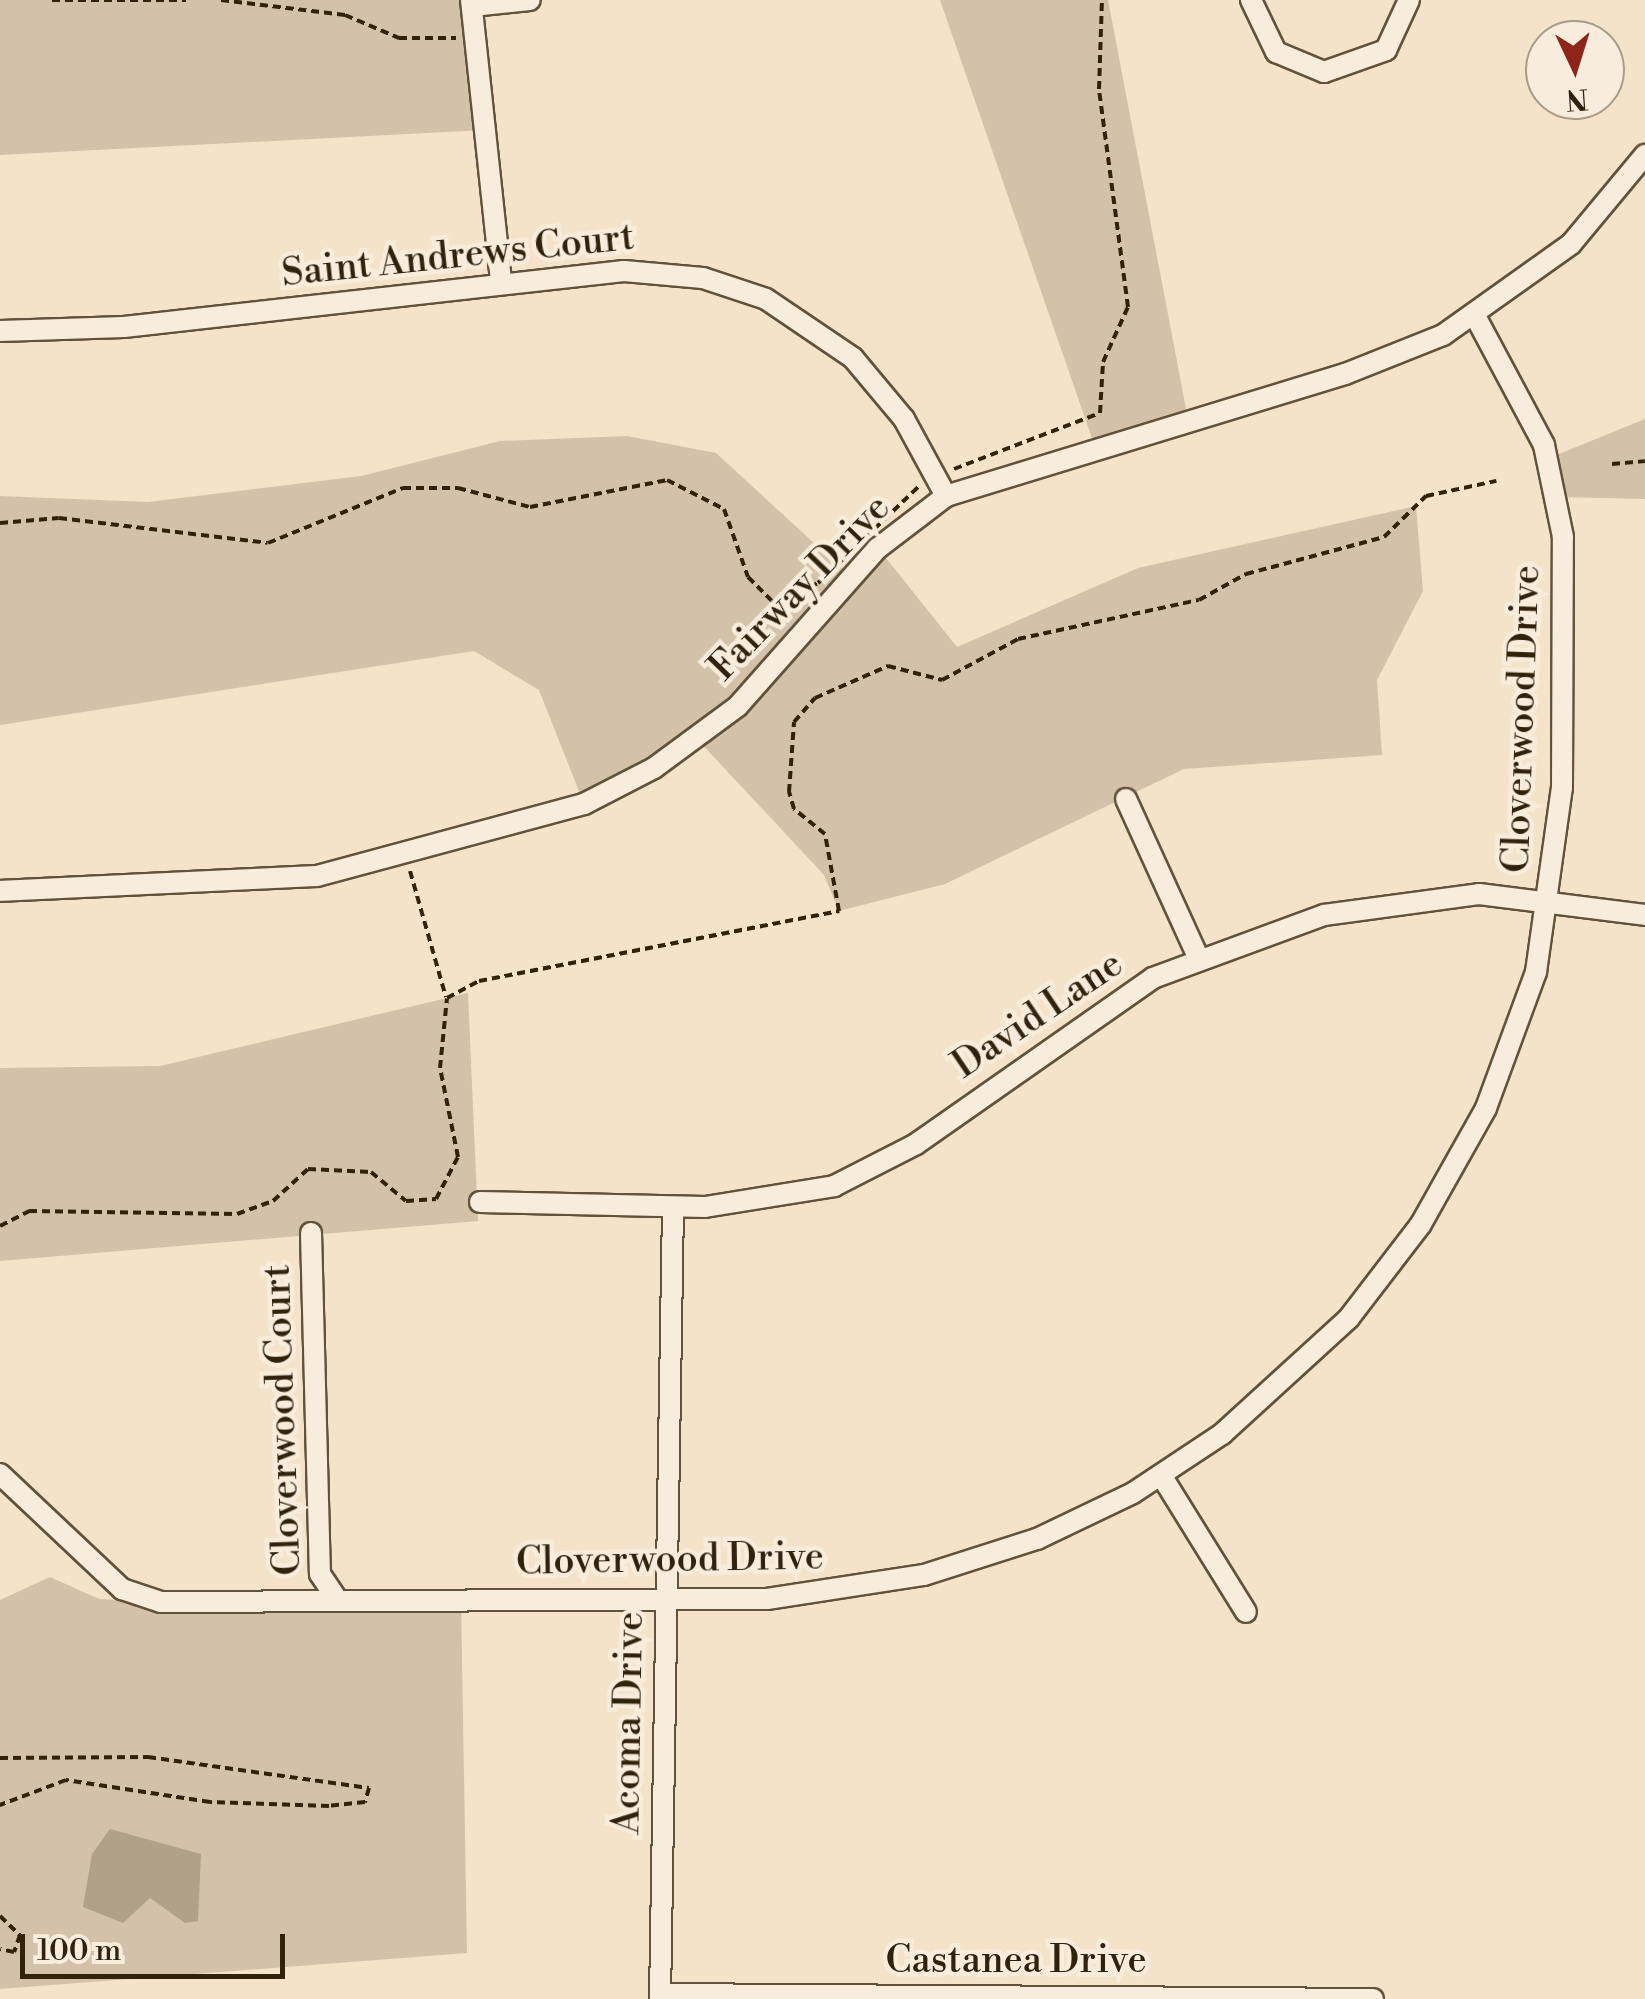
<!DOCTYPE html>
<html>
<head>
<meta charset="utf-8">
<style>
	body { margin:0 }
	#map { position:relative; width:1645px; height:1999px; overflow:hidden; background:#f4e3c9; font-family:"Libre Bodoni",serif }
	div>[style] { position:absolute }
	.green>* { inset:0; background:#d3c2a9 }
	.water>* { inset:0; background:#b2a189 }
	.path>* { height:4px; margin-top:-2px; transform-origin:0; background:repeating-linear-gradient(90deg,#31220c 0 8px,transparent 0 13px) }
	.roads { filter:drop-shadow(2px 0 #62523b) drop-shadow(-2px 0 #62523b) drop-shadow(0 2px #62523b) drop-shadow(0 -2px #62523b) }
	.minor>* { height:20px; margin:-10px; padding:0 10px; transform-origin:10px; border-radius:10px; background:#f8eddc }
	span { translate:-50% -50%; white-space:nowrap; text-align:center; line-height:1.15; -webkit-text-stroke:9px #f8eddc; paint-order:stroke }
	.street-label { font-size:38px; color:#31220c }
	.north { position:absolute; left:1525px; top:20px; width:100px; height:100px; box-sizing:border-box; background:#f8eddc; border:2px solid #a89c89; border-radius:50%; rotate:176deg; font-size:28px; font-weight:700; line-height:40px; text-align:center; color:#31220c }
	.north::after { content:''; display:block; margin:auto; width:35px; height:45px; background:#8f2418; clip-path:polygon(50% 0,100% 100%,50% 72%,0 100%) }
	.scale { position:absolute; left:20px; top:1934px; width:265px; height:45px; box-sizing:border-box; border:5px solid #31220c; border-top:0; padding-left:12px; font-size:30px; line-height:35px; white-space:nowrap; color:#31220c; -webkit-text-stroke:8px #f8eddc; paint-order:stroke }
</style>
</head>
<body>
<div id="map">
	<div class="green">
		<i style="clip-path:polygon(0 0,471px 0,485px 130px,0 155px)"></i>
		<i style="clip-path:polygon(940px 0,1108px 0,1188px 419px,1095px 447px)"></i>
		<i style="clip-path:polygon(1645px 419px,1645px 499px,1559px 497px,1549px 458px)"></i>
		<i style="clip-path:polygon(627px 436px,716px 453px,852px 578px,878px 548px,957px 647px,1138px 568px,1416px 506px,1423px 591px,1377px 680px,1382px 755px,1184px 769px,945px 884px,839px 911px,824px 875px,697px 739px,584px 804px,539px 690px,474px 651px,0 725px,0 496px,148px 502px,361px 476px,500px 441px)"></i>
		<i style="clip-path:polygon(468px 993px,478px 1221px,0 1261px,0 1068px,160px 1066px)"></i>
		<i style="clip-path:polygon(50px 1577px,99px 1599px,174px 1603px,461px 1597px,467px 1953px,0 1989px,0 1600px)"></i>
	</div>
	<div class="water">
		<i style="clip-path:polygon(110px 1829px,201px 1854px,198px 1921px,185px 1923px,150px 1898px,123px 1923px,83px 1907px,92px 1854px)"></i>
	</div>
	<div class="path">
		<i style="left:52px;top:0;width:134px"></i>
		<i style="left:221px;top:0;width:125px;rotate:6.9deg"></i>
		<i style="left:345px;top:15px;width:59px;rotate:23.1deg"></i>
		<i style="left:399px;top:38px;width:57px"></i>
		<i style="left:1612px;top:464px;width:33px;rotate:-5deg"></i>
		<i style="left:954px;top:469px;width:156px;rotate:-21deg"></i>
		<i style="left:1100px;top:413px;width:51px;rotate:-86.6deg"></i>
		<i style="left:1103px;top:362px;width:60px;rotate:-65.6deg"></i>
		<i style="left:1128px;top:307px;width:220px;rotate:-97.6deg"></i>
		<i style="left:1099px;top:89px;width:89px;rotate:-88.1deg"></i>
		<i style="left:0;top:523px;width:59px;rotate:-4.8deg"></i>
		<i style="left:59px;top:518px;width:210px;rotate:6.8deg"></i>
		<i style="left:268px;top:543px;width:146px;rotate:-22.2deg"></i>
		<i style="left:403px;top:488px;width:55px"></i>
		<i style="left:458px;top:488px;width:74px;rotate:14.8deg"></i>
		<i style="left:530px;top:507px;width:140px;rotate:-11.1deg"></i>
		<i style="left:667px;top:480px;width:64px;rotate:27deg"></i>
		<i style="left:724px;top:509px;width:72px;rotate:70.6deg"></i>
		<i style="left:748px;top:577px;width:37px;rotate:45deg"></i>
		<i style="left:774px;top:603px;width:48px;rotate:-24.4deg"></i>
		<i style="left:818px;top:583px;width:140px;rotate:-43.8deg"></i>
		<i style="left:410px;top:871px;width:131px;rotate:74.1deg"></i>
		<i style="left:0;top:1226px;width:33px;rotate:-27deg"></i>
		<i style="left:29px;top:1211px;width:208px;rotate:0.8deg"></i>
		<i style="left:237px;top:1214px;width:38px;rotate:-20deg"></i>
		<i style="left:273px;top:1201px;width:47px;rotate:-42.4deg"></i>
		<i style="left:308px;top:1169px;width:63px;rotate:2.7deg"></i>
		<i style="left:371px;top:1172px;width:45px;rotate:39.6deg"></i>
		<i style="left:406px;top:1201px;width:30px;rotate:-4deg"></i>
		<i style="left:436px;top:1199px;width:47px;rotate:-62.4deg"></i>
		<i style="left:458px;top:1157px;width:91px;rotate:-101.4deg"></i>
		<i style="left:440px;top:1068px;width:70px;rotate:-84.3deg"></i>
		<i style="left:447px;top:998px;width:36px;rotate:-28deg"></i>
		<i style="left:479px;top:981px;width:367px;rotate:-11deg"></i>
		<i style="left:839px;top:911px;width:78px;rotate:-100.3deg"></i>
		<i style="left:825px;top:834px;width:40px;rotate:-141deg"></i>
		<i style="left:794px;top:809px;width:18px;rotate:-106deg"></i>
		<i style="left:789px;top:792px;width:70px;rotate:-85.9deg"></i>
		<i style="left:794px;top:722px;width:32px;rotate:-49deg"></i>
		<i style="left:815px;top:698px;width:80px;rotate:-23.7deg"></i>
		<i style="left:888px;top:666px;width:56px;rotate:14.5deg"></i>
		<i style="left:942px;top:680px;width:86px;rotate:-28.3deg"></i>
		<i style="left:1018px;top:639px;width:185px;rotate:-12.2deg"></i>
		<i style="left:1199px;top:600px;width:54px;rotate:-29deg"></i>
		<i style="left:1246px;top:574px;width:143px;rotate:-15deg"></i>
		<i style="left:1384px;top:537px;width:59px;rotate:-44.3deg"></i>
		<i style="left:1426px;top:496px;width:72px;rotate:-12.1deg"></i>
		<i style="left:0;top:1758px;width:148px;rotate:-0.4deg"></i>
		<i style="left:148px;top:1757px;width:223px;rotate:8deg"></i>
		<i style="left:369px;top:1788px;width:15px;rotate:106deg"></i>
		<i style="left:365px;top:1802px;width:36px;rotate:174deg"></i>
		<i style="left:329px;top:1806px;width:119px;rotate:-178.1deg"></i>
		<i style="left:210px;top:1802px;width:146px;rotate:-171.3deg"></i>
		<i style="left:66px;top:1780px;width:71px;rotate:159.3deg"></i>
		<i style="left:0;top:1916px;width:28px;rotate:44deg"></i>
		<i style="left:20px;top:1935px;width:18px;rotate:109deg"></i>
		<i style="left:14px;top:1952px;width:14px;rotate:-168deg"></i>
	</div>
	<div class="roads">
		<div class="minor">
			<i style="left:471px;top:0;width:285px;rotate:83.9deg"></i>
			<i style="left:1251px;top:0;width:58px;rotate:64.3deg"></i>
			<i style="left:1276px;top:52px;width:52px;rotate:22.6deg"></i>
			<i style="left:1324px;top:72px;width:66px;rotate:-19.5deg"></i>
			<i style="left:1386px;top:50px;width:55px;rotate:-65.3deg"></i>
			<i style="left:472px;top:6px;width:58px;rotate:-5.9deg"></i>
			<i style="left:0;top:331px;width:124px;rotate:-1.8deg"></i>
			<i style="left:124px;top:327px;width:503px;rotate:-6.39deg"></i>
			<i style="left:624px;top:271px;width:79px;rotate:5.1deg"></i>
			<i style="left:703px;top:278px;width:66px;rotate:18.4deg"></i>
			<i style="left:766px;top:299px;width:105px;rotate:34.1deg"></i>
			<i style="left:853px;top:358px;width:80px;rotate:50.1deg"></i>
			<i style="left:904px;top:419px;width:88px;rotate:61.4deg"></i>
			<i style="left:1126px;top:799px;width:174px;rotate:65.5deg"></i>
			<i style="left:0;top:891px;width:317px;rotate:-2.7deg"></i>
			<i style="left:317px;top:876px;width:277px;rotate:-15.1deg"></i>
			<i style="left:584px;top:804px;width:79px;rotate:-27.2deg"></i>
			<i style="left:654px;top:768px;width:104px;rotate:-36.4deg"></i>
			<i style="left:738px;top:706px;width:211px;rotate:-48.5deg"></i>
			<i style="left:878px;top:548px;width:86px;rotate:-37.4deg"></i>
			<i style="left:946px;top:496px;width:417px;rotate:-17deg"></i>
			<i style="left:1345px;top:374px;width:105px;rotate:-21.7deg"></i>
			<i style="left:1443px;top:335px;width:157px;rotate:-35.4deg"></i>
			<i style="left:1571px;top:244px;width:116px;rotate:-50.3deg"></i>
			<i style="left:480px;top:1202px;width:225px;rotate:1.3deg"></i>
			<i style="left:705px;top:1207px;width:131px;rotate:-9.2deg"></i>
			<i style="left:834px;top:1186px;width:92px;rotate:-27.1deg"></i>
			<i style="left:916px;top:1144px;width:289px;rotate:-35deg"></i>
			<i style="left:1153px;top:978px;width:182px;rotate:-20.2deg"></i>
			<i style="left:1324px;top:915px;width:156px;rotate:-7.7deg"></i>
			<i style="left:1479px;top:894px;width:167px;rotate:7.2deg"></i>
			<i style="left:311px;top:1233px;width:341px;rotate:88.5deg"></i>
			<i style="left:320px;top:1574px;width:29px;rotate:56deg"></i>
			<i style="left:0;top:1474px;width:168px;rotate:43.3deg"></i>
			<i style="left:122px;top:1589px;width:41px;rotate:18.4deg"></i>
			<i style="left:161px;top:1602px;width:606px;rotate:-0.28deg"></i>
			<i style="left:767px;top:1599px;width:159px;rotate:-8.7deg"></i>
			<i style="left:924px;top:1575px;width:119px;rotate:-17.7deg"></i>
			<i style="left:1037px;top:1539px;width:106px;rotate:-25.6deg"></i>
			<i style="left:1133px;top:1493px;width:107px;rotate:-33.5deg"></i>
			<i style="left:1222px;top:1434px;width:172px;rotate:-42.4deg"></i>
			<i style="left:1349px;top:1318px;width:118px;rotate:-52.5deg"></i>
			<i style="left:1421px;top:1224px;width:133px;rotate:-60.7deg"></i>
			<i style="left:1486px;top:1108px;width:145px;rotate:-69.8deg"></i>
			<i style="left:1536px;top:972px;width:186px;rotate:-82deg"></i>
			<i style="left:1562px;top:788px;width:251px;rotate:-89.8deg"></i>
			<i style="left:1563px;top:537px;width:94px;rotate:-101.7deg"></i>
			<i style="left:1544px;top:445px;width:146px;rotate:-118.1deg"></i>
			<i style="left:1161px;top:1475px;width:161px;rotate:58.2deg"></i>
			<i style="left:660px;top:1994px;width:713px;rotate:0.4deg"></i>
			<i style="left:660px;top:1999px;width:791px;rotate:-89.06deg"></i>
		</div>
	</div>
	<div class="street-label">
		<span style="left:458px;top:256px;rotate:-6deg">Saint Andrews Court</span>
		<span style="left:800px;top:588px;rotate:-46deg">Fairway Drive</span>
		<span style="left:1522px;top:719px;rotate:-88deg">Cloverwood Drive</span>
		<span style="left:1038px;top:1015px;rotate:-34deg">David Lane</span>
		<span style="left:283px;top:1420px;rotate:-92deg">Cloverwood Court</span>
		<span style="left:670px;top:1560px;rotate:-1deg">Cloverwood Drive</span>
		<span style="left:629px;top:1723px;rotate:-89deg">Acoma Drive</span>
		<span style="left:1016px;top:1961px">Castanea Drive</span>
	</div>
	<div class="north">N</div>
	<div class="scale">100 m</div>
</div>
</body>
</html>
